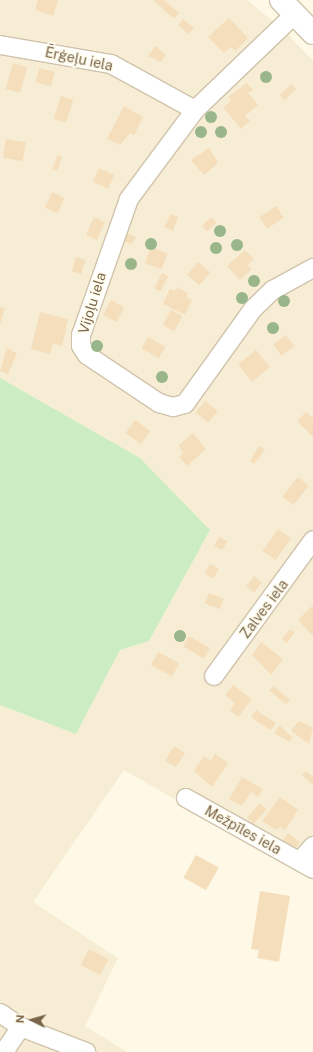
<!DOCTYPE html>
<html>
<head>
<meta charset="utf-8">
<style>
	body { margin:0 }
	#map { position:relative; width:313px; height:1052px; overflow:hidden; background:#fef9e6; font-family:"Public Sans",sans-serif }
	div>[style] { position:absolute }
	.residential>* { inset:0; background:#f6edd4 }
	.green>* { inset:0; background:#ccedc3 }
	.building>* { inset:0; background:#f5debc; transform-origin:0 0 }
	.roads { filter:drop-shadow(1px 0 #d0c3ab) drop-shadow(-1px 0 #d0c3ab) drop-shadow(0 1px #d0c3ab) drop-shadow(0 -1px #d0c3ab) }
	.minor>* { height:18px; margin:-9px; padding:0 9px; transform-origin:9px; border-radius:9px; background:#fff }
	.tertiary>* { height:22px; margin:-11px; padding:0 11px; transform-origin:11px; border-radius:11px; background:#fff }
	.trees>* { width:12px; height:12px; margin:-6px; border-radius:50%; background:#99b68b }
	span { translate:-50% -50%; white-space:nowrap; text-align:center; line-height:1.15; -webkit-text-stroke:3.5px #fffcee; paint-order:stroke }
	.street-label { font-size:14px; color:#796449 }
	.north { position:absolute; left:12px; top:1000px; width:40px; height:40px; -webkit-text-stroke:3px #fffcee; paint-order:stroke; rotate:275deg; font-size:11px; font-weight:700; line-height:16px; text-align:center; color:#796449 }
	.north::after { content:''; display:block; margin:auto; width:14px; height:18px; background:#796449; clip-path:polygon(50% 0,100% 100%,50% 72%,0 100%) }
</style>
</head>
<body>
<div id="map">
	<div class="residential">
		<i style="clip-path:polygon(0 0,247px 0,283px 29px,313px 61px,313px 880px,124px 770px,33px 902px,118px 958px,85px 1026px,127px 1052px,0 1052px,0 705px,76px 734px,120px 650px,149px 641px,210px 530px,140px 458px,0 378px)"></i>
	</div>
	<div class="green">
		<i style="clip-path:polygon(0 378px,140px 458px,210px 530px,149px 641px,120px 650px,76px 734px,0 705px)"></i>
	</div>
	<div class="building">
		<i style="clip-path:polygon(38px 0,58px 0,53px 16px,35px 10px)"></i>
		<i style="clip-path:polygon(153px 0,164px 0,179px 13px,174px 19px)"></i>
		<i style="clip-path:polygon(229px 18px,248px 38px,235px 51px,231px 47px,224px 53px,208px 37px)"></i>
		<i style="left:183px;top:19px;width:14px;height:8px;rotate:39deg"></i>
		<i style="clip-path:polygon(155px 46px,166px 54px,161px 62px,148px 56px)"></i>
		<i style="left:13px;top:63px;width:15px;height:27px;rotate:16deg"></i>
		<i style="left:39px;top:68px;width:16px;height:15px;rotate:14deg"></i>
		<i style="clip-path:polygon(247px 83px,253px 90px,248px 93px,258px 105px,245px 116px,250px 121px,241px 129px,223px 107px,231px 101px,228px 97px)"></i>
		<i style="left:291px;top:84px;width:7px;height:16px;rotate:45deg"></i>
		<i style="left:61px;top:96px;width:13px;height:24px;rotate:18deg"></i>
		<i style="clip-path:polygon(124px 106px,143px 117px,134px 135px,130px 133px,120px 145px,107px 139px)"></i>
		<i style="left:6px;top:139px;width:20px;height:19px;rotate:9deg"></i>
		<i style="clip-path:polygon(209px 148px,218px 163px,204px 175px,191px 160px)"></i>
		<i style="clip-path:polygon(58px 155px,62px 157px,57px 171px,52px 169px)"></i>
		<i style="left:99px;top:168px;width:17px;height:15px;rotate:25deg"></i>
		<i style="left:52px;top:192px;width:14px;height:17px;rotate:25deg"></i>
		<i style="left:276px;top:206px;width:14px;height:20px;rotate:56deg"></i>
		<i style="clip-path:polygon(171px 214px,178px 217px,173px 231px,164px 227px)"></i>
		<i style="left:94px;top:217px;width:12px;height:20px;rotate:24deg"></i>
		<i style="left:211px;top:217px;width:8px;height:13px;rotate:45deg"></i>
		<i style="clip-path:polygon(127px 233px,136px 237px,132px 244px,124px 241px)"></i>
		<i style="left:151px;top:247px;width:18px;height:17px;rotate:22deg"></i>
		<i style="clip-path:polygon(245px 250px,254px 259px,247px 265px,252px 269px,240px 280px,227px 266px)"></i>
		<i style="left:76px;top:257px;width:10px;height:15px;rotate:17deg"></i>
		<i style="left:198px;top:262px;width:16px;height:17px;rotate:40deg"></i>
		<i style="left:162px;top:273px;width:7px;height:17px;rotate:27deg"></i>
		<i style="clip-path:polygon(177px 287px,188px 293px,186px 297px,192px 300px,185px 315px,163px 304px,170px 289px,175px 291px)"></i>
		<i style="left:111px;top:300px;width:15px;height:17px;rotate:28deg"></i>
		<i style="clip-path:polygon(0 307px,5px 308px,0 325px)"></i>
		<i style="left:171px;top:310px;width:13px;height:17px;rotate:29deg"></i>
		<i style="clip-path:polygon(40px 312px,68px 319px,62px 346px,53px 344px,50px 354px,31px 349px)"></i>
		<i style="left:286px;top:335px;width:14px;height:16px;rotate:54deg"></i>
		<i style="left:148px;top:337px;width:20px;height:13px;rotate:30deg"></i>
		<i style="clip-path:polygon(7px 348px,17px 353px,8px 374px,0 371px)"></i>
		<i style="left:256px;top:350px;width:22px;height:23px;rotate:51deg"></i>
		<i style="left:205px;top:401px;width:16px;height:15px;rotate:38deg"></i>
		<i style="clip-path:polygon(306px 412px,313px 418px,313px 437px,297px 421px)"></i>
		<i style="left:135px;top:420px;width:19px;height:16px;rotate:36deg"></i>
		<i style="clip-path:polygon(193px 433px,206px 449px,187px 466px,179px 457px,183px 454px,179px 445px)"></i>
		<i style="clip-path:polygon(259px 446px,265px 450px,254px 464px,250px 461px)"></i>
		<i style="left:298px;top:477px;width:14px;height:25px;rotate:39deg"></i>
		<i style="left:278px;top:529px;width:16px;height:27px;rotate:35deg"></i>
		<i style="left:219px;top:537px;width:9px;height:10px;rotate:27deg"></i>
		<i style="left:210px;top:564px;width:10px;height:11px;rotate:29deg"></i>
		<i style="left:254px;top:576px;width:10px;height:13px;rotate:37deg"></i>
		<i style="left:209px;top:593px;width:16px;height:11px;rotate:22deg"></i>
		<i style="clip-path:polygon(313px 605px,313px 636px,298px 620px)"></i>
		<i style="left:290px;top:629px;width:6px;height:13px;rotate:39deg"></i>
		<i style="left:189px;top:636px;width:24px;height:12px;rotate:30deg"></i>
		<i style="clip-path:polygon(261px 642px,283px 659px,271px 675px,252px 655px)"></i>
		<i style="left:158px;top:652px;width:24px;height:15px;rotate:28deg"></i>
		<i style="clip-path:polygon(233px 685px,252px 699px,238px 717px,230px 710px,235px 703px,225px 695px)"></i>
		<i style="left:273px;top:686px;width:22px;height:6px;rotate:39deg"></i>
		<i style="left:256px;top:710px;width:24px;height:9px;rotate:33deg"></i>
		<i style="clip-path:polygon(299px 721px,313px 728px,309px 744px,291px 731px)"></i>
		<i style="clip-path:polygon(279px 725px,292px 737px,290px 742px,274px 733px)"></i>
		<i style="left:174px;top:746px;width:13px;height:17px;rotate:32deg"></i>
		<i style="clip-path:polygon(215px 754px,228px 763px,212px 787px,194px 771px,204px 756px,211px 761px)"></i>
		<i style="clip-path:polygon(306px 771px,313px 777px,313px 785px,302px 775px)"></i>
		<i style="clip-path:polygon(242px 777px,263px 789px,258px 797px,251px 792px,242px 806px,229px 799px)"></i>
		<i style="clip-path:polygon(280px 797px,298px 810px,285px 830px,280px 827px,277px 830px,262px 821px)"></i>
		<i style="left:260px;top:803px;width:9px;height:20px;rotate:41deg"></i>
		<i style="left:288px;top:833px;width:15px;height:9px;rotate:37deg"></i>
		<i style="left:196px;top:855px;width:26px;height:26px;rotate:29deg"></i>
		<i style="clip-path:polygon(260px 891px,290px 896px,279px 962px,257px 958px,259px 950px,251px 949px)"></i>
		<i style="left:89px;top:949px;width:22px;height:18px;rotate:27deg"></i>
	</div>
	<div class="roads">
		<div class="minor">
			<i style="left:295px;top:14px;width:139px;rotate:136.2deg"></i>
			<i style="left:195px;top:110px;width:111px;rotate:126.6deg"></i>
			<i style="left:129px;top:199px;width:144px;rotate:109.4deg"></i>
			<i style="left:81px;top:335px;width:11px;rotate:90deg"></i>
			<i style="left:81px;top:346px;width:11px;rotate:56deg"></i>
			<i style="left:87px;top:355px;width:87px;rotate:33.7deg"></i>
			<i style="left:159px;top:403px;width:15px;rotate:16deg"></i>
			<i style="left:173px;top:407px;width:12px;rotate:-14deg"></i>
			<i style="left:185px;top:404px;width:117px;rotate:-54.4deg"></i>
			<i style="left:253px;top:309px;width:28px;rotate:-44deg"></i>
			<i style="left:273px;top:290px;width:46px;rotate:-28.8deg"></i>
			<i style="left:0;top:45px;width:113px;rotate:9.7deg"></i>
			<i style="left:111px;top:64px;width:96px;rotate:28.7deg"></i>
			<i style="left:214px;top:676px;width:168px;rotate:-53.9deg"></i>
			<i style="left:186px;top:798px;width:145px;rotate:29.2deg"></i>
			<i style="left:300px;top:861px;width:20px;rotate:-49deg"></i>
			<i style="left:0;top:1013px;width:25px;rotate:34deg"></i>
			<i style="left:21px;top:1027px;width:70px;rotate:21deg"></i>
			<i style="left:4px;top:1052px;width:30px;rotate:-56deg"></i>
		</div>
		<div class="tertiary">
			<i style="left:281px;top:0;width:46px;rotate:45.9deg"></i>
		</div>
	</div>
	<div class="trees">
		<i style="left:266px;top:77px"></i>
		<i style="left:211px;top:117px"></i>
		<i style="left:201px;top:132px"></i>
		<i style="left:221px;top:132px"></i>
		<i style="left:220px;top:231px"></i>
		<i style="left:151px;top:244px"></i>
		<i style="left:237px;top:245px"></i>
		<i style="left:216px;top:248px"></i>
		<i style="left:131px;top:264px"></i>
		<i style="left:254px;top:281px"></i>
		<i style="left:242px;top:298px"></i>
		<i style="left:284px;top:301px"></i>
		<i style="left:273px;top:328px"></i>
		<i style="left:97px;top:346px"></i>
		<i style="left:162px;top:377px"></i>
		<i style="left:180px;top:636px"></i>
	</div>
	<div class="street-label">
		<span style="left:79px;top:59px;rotate:12deg">Ērģeļu iela</span>
		<span style="left:92px;top:303px;rotate:-73deg">Vijoļu iela</span>
		<span style="left:264px;top:609px;rotate:-53deg">Zalves iela</span>
		<span style="left:243px;top:830px;rotate:29deg">Mežpīles iela</span>
	</div>
	<div class="north">N</div>
</div>
</body>
</html>
